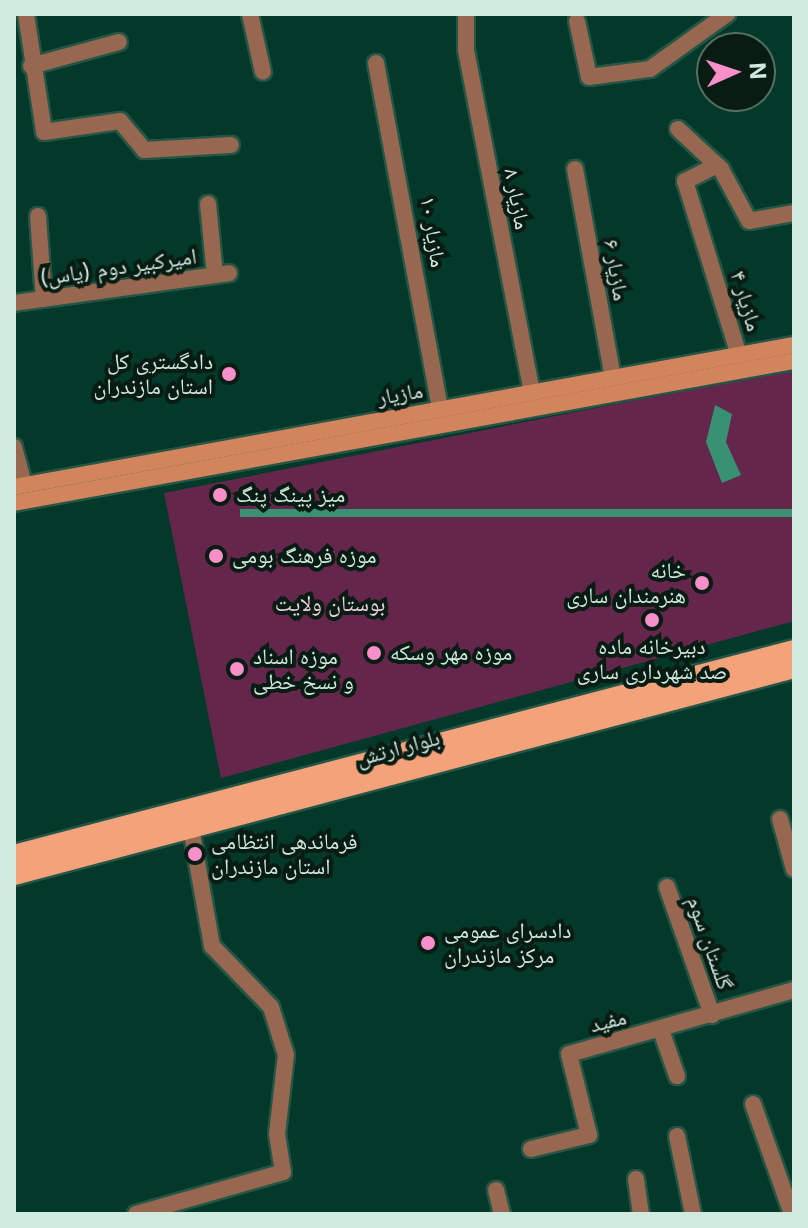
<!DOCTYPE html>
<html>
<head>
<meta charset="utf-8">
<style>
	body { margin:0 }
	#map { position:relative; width:808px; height:1228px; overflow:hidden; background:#033929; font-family:Inter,"Noto Naskh Arabic",sans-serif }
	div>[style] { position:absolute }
	.green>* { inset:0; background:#65264b }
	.water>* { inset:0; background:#399173; transform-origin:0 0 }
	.roads { filter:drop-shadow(2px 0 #245546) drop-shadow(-2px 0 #245546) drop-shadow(0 2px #245546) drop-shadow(0 -2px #245546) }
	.street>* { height:16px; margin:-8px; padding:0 8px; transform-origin:8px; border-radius:8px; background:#98674f }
	.secondary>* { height:16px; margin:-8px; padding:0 8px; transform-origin:8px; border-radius:8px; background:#d2845d }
	.primary>* { height:20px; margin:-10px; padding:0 10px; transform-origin:10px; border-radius:10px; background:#f3a27a }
	.dots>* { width:22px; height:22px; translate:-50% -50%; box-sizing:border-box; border:4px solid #081c14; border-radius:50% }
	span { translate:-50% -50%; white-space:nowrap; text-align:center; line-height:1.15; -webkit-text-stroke:8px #081c14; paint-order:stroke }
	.street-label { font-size:22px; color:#d1eadf }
	.poi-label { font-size:22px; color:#d1eadf }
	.right { translate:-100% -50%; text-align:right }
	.left { translate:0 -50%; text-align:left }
	.park-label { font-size:22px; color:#efd1e0 }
	.frame { position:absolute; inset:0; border:16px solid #d1eadf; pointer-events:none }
	.north { position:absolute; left:696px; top:32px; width:80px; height:80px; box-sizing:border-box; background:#081c14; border:2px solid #586e65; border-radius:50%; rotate:87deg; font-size:22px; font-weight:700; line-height:32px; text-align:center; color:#d1eadf }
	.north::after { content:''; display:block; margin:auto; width:28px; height:36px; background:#f98fc9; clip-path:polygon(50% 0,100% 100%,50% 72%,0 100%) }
</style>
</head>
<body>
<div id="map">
	<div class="green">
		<i style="clip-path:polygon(794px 369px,794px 621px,221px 778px,164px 493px)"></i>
	</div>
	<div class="water">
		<i style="clip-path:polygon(715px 405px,732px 414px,726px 442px,741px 475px,722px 483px,706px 442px)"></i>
		<i style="left:794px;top:509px;width:8px;height:554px;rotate:90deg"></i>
	</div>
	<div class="roads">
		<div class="street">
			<i style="left:26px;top:14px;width:119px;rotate:81.3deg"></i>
			<i style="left:44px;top:132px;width:77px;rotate:-8.2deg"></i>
			<i style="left:120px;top:121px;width:38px;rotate:50deg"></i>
			<i style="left:144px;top:150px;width:87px;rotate:-3.3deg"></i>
			<i style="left:250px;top:14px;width:59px;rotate:77.4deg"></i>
			<i style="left:466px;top:14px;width:36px;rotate:90deg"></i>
			<i style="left:466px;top:50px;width:349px;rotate:79.1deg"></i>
			<i style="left:577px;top:21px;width:57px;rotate:77.9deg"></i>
			<i style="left:589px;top:77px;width:62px;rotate:-7.5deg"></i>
			<i style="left:650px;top:69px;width:95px;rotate:-35.5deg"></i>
			<i style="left:376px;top:63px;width:353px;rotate:79.5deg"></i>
			<i style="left:31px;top:66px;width:91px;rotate:-15.3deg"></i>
			<i style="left:678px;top:129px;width:59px;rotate:42.9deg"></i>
			<i style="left:721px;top:169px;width:59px;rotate:61.7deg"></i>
			<i style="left:749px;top:221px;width:46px;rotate:-10.1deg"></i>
			<i style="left:717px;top:165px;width:36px;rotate:153deg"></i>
			<i style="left:685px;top:181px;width:182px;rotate:72.8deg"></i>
			<i style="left:575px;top:169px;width:212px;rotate:79.7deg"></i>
			<i style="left:208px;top:204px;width:71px;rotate:84.4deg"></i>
			<i style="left:38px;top:216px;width:83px;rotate:85.9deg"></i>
			<i style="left:14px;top:303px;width:217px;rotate:-7.9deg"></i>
			<i style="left:14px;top:447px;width:39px;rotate:75deg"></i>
			<i style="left:780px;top:819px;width:52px;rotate:74.4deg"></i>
			<i style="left:667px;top:887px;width:136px;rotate:70.6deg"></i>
			<i style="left:661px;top:1030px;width:49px;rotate:70.8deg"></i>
			<i style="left:753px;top:1104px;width:117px;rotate:70.5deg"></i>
			<i style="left:677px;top:1136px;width:80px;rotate:78.4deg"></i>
			<i style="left:531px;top:1149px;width:60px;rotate:-13.6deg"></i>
			<i style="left:589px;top:1135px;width:83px;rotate:-103.9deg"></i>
			<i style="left:569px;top:1054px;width:234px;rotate:-15.9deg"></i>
			<i style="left:636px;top:1179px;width:35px;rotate:82deg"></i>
			<i style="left:496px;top:1190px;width:25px;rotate:76deg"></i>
			<i style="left:136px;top:1214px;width:153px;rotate:-15.9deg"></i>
			<i style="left:283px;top:1172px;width:38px;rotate:-99deg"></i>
			<i style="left:277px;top:1134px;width:80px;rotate:-83.5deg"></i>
			<i style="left:286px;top:1055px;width:50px;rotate:-107.4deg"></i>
			<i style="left:271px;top:1007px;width:85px;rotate:-134deg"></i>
			<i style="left:212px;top:946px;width:120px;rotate:-100.1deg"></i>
		</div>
		<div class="secondary">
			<i style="left:14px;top:487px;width:793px;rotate:-10.32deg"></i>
			<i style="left:14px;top:503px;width:793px;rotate:-10.32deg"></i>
		</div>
		<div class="primary">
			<i style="left:14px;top:855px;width:806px;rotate:-14.73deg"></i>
			<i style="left:14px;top:875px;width:807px;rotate:-14.86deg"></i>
		</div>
	</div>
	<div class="dots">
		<i style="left:229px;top:374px;background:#f98fc9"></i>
		<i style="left:220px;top:495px;background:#f98fc9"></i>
		<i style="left:216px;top:556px;background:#f98fc9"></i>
		<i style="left:702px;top:583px;background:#f98fc9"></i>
		<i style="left:652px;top:620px;background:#f98fc9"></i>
		<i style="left:374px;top:653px;background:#f98fc9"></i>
		<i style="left:237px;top:669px;background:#f98fc9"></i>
		<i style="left:195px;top:854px;background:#f98fc9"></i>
		<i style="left:428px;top:943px;background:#f98fc9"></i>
	</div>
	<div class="street-label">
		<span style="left:517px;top:199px;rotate:79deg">مازیار ٨</span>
		<span style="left:433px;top:232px;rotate:81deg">مازیار ١٠</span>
		<span style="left:118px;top:267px;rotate:-8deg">امیرکبیر دوم (یاس)</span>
		<span style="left:616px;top:270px;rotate:80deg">مازیار ۶</span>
		<span style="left:746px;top:301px;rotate:73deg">مازیار ۴</span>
		<span style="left:400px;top:394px;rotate:-10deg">مازیار</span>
		<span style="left:398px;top:748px;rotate:-15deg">بلوار ارتش</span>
		<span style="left:710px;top:943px;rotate:71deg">گلستان سوم</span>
		<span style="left:608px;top:1021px;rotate:-14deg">مفید</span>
	</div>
	<div class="poi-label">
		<span class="right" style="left:213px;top:374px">دادگستری کل<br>استان مازندران</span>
		<span class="left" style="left:236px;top:495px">میز پینگ پنگ</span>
		<span class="left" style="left:232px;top:556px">موزه فرهنگ بومی</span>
		<span class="right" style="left:686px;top:583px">خانه<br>هنرمندان ساری</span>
		<span style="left:652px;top:659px">دبیرخانه ماده<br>صد شهرداری ساری</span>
		<span class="left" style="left:390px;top:653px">موزه مهر وسکه</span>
		<span class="left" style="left:253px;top:669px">موزه اسناد<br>و نسخ خطی</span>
		<span class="left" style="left:211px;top:854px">فرماندهی انتظامی<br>استان مازندران</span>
		<span class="left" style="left:444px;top:943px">دادسرای عمومی<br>مرکز مازندران</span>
	</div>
	<div class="park-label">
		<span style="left:330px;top:604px">بوستان ولایت</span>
	</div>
	<div class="frame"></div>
	<div class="north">N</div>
</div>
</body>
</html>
